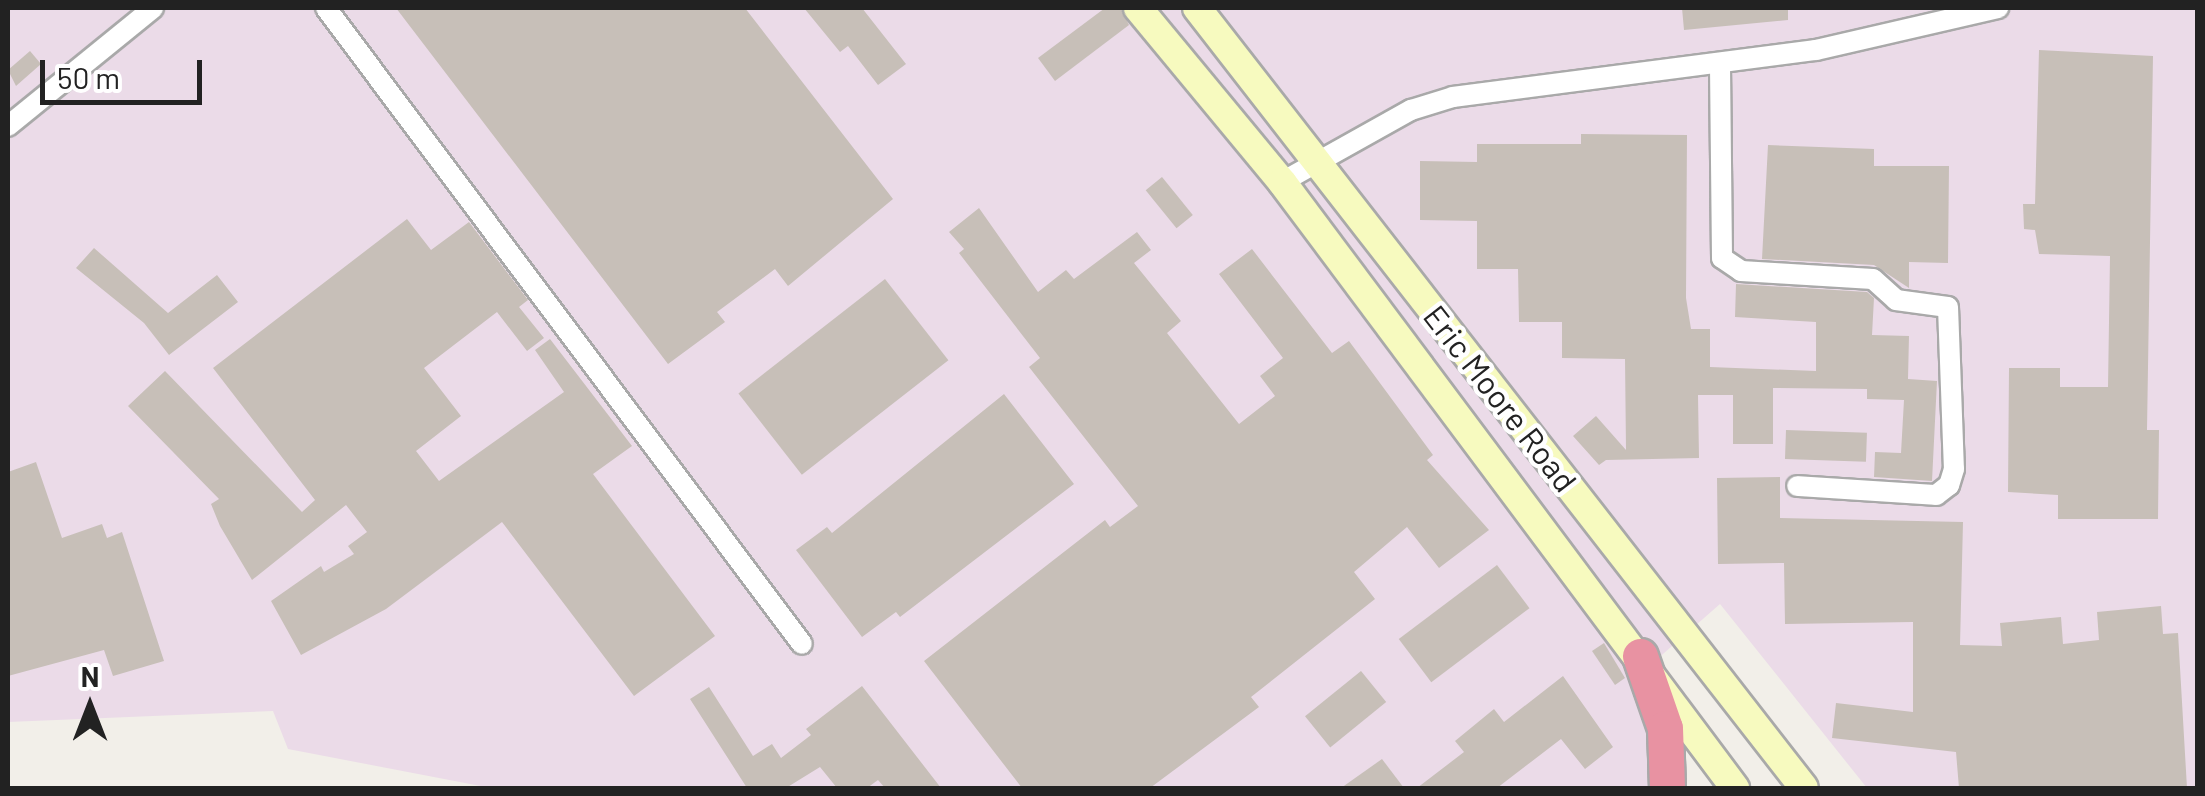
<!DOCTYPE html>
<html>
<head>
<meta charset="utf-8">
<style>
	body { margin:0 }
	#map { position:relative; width:2205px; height:796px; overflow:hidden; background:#f2efe9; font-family:Barlow,sans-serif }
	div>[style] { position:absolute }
	.industrial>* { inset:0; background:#ebdbe8 }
	.building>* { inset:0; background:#c7bfb8; transform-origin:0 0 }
	.roads { filter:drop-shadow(2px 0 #a9a9a9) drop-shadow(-2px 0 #a9a9a9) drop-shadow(0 2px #a9a9a9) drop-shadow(0 -2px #a9a9a9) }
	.street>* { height:20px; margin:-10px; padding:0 10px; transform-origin:10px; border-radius:10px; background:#fff }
	.secondary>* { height:28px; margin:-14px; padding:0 14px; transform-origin:14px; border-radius:14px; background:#f7fabf }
	.highway>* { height:35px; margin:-17.5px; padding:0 17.5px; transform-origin:17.5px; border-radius:17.5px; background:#e892a2 }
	span { translate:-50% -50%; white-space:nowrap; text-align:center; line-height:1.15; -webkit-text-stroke:9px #fff; paint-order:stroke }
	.street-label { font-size:32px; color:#222 }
	.frame { position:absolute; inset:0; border:10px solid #222; pointer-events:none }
	.north { position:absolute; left:40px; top:656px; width:100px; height:100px; -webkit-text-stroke:8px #fff; paint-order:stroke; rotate:0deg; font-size:28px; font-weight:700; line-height:40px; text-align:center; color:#222 }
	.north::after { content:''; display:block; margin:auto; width:35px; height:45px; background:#222; clip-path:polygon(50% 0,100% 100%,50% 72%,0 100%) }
	.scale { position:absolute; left:40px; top:60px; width:162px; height:45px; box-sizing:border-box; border:5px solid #222; border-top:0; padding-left:12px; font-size:30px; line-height:35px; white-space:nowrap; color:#222; -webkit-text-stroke:8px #fff; paint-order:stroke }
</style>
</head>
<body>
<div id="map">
	<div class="industrial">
		<i style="clip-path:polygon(8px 8px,2197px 8px,2197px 788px,1867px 788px,1720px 604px,1631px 682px,1653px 756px,1652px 788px,491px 788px,288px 749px,273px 711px,8px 722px)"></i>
	</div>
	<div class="building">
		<i style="clip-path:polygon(396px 8px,745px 8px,893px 199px,788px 286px,775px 269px,717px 312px,725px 322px,668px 364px)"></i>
		<i style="clip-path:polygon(804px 8px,862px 8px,906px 64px,878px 85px,848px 46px,840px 52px)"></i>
		<i style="clip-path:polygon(1105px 8px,1121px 8px,1129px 25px,1055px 81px,1038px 58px)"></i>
		<i style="clip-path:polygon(1682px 8px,1788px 8px,1788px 20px,1684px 30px)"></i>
		<i style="clip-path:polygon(2039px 50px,2153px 56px,2147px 430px,2159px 430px,2158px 519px,2058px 519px,2058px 495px,2008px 492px,2009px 368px,2060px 368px,2060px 387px,2108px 387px,2110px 256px,2039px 254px,2035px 230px,2024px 229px,2023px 204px,2035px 204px)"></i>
		<i style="clip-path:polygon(30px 51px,41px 64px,16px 86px,8px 70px)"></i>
		<i style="clip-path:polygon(1581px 134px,1687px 135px,1686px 298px,1691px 329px,1710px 329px,1710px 367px,1816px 371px,1816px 322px,1735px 317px,1736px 284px,1867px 292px,1874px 298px,1872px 335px,1909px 336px,1908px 379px,1937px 381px,1932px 481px,1874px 477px,1875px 452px,1901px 453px,1904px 400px,1867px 399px,1867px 389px,1773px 388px,1773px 444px,1733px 444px,1733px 395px,1698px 395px,1699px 458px,1606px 460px,1599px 465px,1573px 436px,1596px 416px,1626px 450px,1625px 359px,1562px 358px,1562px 322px,1519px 322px,1518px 269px,1477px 269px,1477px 221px,1420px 220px,1420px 161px,1477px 162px,1477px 144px,1581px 144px)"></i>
		<i style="clip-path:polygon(1768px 145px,1874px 149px,1874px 166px,1949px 166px,1948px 263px,1909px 262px,1909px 288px,1874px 265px,1762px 259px)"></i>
		<i style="left:1162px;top:177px;width:49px;height:21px;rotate:51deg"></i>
		<i style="clip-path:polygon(979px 208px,1038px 292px,1066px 270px,1074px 279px,1137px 232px,1151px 250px,1134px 263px,1181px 321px,1167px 333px,1239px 424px,1275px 396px,1260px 376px,1283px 358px,1219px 274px,1252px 249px,1332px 353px,1349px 341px,1433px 455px,1427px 460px,1489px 530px,1439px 568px,1407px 527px,1354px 572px,1375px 599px,1251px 697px,1259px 707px,1150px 788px,1022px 788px,924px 661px,1105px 520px,1110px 527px,1138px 506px,1029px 367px,1040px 358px,959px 253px,964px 249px,949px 232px)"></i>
		<i style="clip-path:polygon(407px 219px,431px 250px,469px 222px,528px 300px,519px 307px,544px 338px,527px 351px,497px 312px,424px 368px,461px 416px,416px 451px,439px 481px,564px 392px,535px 350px,550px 339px,632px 446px,593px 474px,715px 636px,634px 696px,502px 522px,386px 609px,301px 655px,271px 601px,321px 566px,324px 572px,354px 554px,348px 546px,367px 532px,346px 505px,252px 580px,220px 526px,211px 504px,219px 499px,128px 406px,165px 371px,302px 512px,315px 500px,213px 368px)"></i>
		<i style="clip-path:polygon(94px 248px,168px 313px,217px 275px,238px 302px,169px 355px,144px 323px,76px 268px)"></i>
		<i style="left:885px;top:279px;width:103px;height:186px;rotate:52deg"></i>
		<i style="clip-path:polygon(1004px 394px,1074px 484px,900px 617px,896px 612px,862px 637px,796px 550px,827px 527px,832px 533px)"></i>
		<i style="left:1786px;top:430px;width:81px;height:29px;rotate:2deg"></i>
		<i style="clip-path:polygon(36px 462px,62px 538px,102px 524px,107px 538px,122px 532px,164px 661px,113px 676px,104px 650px,8px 676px,8px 472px)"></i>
		<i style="clip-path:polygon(1780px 477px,1780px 518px,1963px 522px,1960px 645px,2002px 646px,2000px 623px,2061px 617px,2063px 644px,2099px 640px,2097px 612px,2161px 606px,2163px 634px,2178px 633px,2187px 788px,1959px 788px,1956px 752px,1832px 738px,1836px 703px,1913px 712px,1913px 622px,1785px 624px,1784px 563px,1718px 564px,1717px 478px)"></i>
		<i style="left:1497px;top:565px;width:54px;height:123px;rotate:53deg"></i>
		<i style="clip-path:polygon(1604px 643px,1625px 678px,1615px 685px,1592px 651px)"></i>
		<i style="left:1361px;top:671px;width:40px;height:72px;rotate:51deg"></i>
		<i style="clip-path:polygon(1563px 676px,1613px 747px,1585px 769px,1561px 739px,1497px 788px,1417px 788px,1464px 752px,1455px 741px,1494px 709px,1504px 722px)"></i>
		<i style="clip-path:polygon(862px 686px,941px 788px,885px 788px,878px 780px,867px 788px,837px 788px,820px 767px,786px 788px,747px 788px,690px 699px,709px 687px,753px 756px,772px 744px,781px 758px,811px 735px,806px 729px)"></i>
		<i style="clip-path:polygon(1382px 759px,1404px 788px,1341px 788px)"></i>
	</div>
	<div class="roads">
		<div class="street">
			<i style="left:326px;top:8px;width:794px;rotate:53.19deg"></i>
			<i style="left:1720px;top:66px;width:192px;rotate:89.4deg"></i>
			<i style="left:1722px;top:258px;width:23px;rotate:34deg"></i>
			<i style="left:1741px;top:271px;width:132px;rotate:3.5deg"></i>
			<i style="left:1873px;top:279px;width:31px;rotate:42deg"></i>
			<i style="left:1896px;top:300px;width:52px;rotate:7.7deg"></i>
			<i style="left:1948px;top:307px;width:162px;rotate:87.9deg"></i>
			<i style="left:1954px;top:469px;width:17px;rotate:107deg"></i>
			<i style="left:1949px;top:485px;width:16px;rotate:142deg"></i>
			<i style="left:1936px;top:495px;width:139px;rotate:-176.3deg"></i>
			<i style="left:8px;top:126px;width:187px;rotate:-39.1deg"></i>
			<i style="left:1282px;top:182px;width:148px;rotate:-29.2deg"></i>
			<i style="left:1411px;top:110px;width:44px;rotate:-17.2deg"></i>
			<i style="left:1453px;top:97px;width:366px;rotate:-7.4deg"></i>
			<i style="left:1816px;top:50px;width:187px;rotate:-13deg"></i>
		</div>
		<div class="secondary">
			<i style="left:1138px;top:8px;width:226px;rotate:50.4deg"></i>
			<i style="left:1282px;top:182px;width:757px;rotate:53.22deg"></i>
			<i style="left:1197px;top:8px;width:988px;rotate:52.11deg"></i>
		</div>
		<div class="highway">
			<i style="left:1640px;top:656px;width:76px;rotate:70.9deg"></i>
			<i style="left:1665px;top:728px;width:60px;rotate:88.1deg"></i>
		</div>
	</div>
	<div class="street-label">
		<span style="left:1501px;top:398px;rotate:52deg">Eric Moore Road</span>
	</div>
	<div class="frame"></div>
	<div class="north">N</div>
	<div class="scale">50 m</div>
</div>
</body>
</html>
